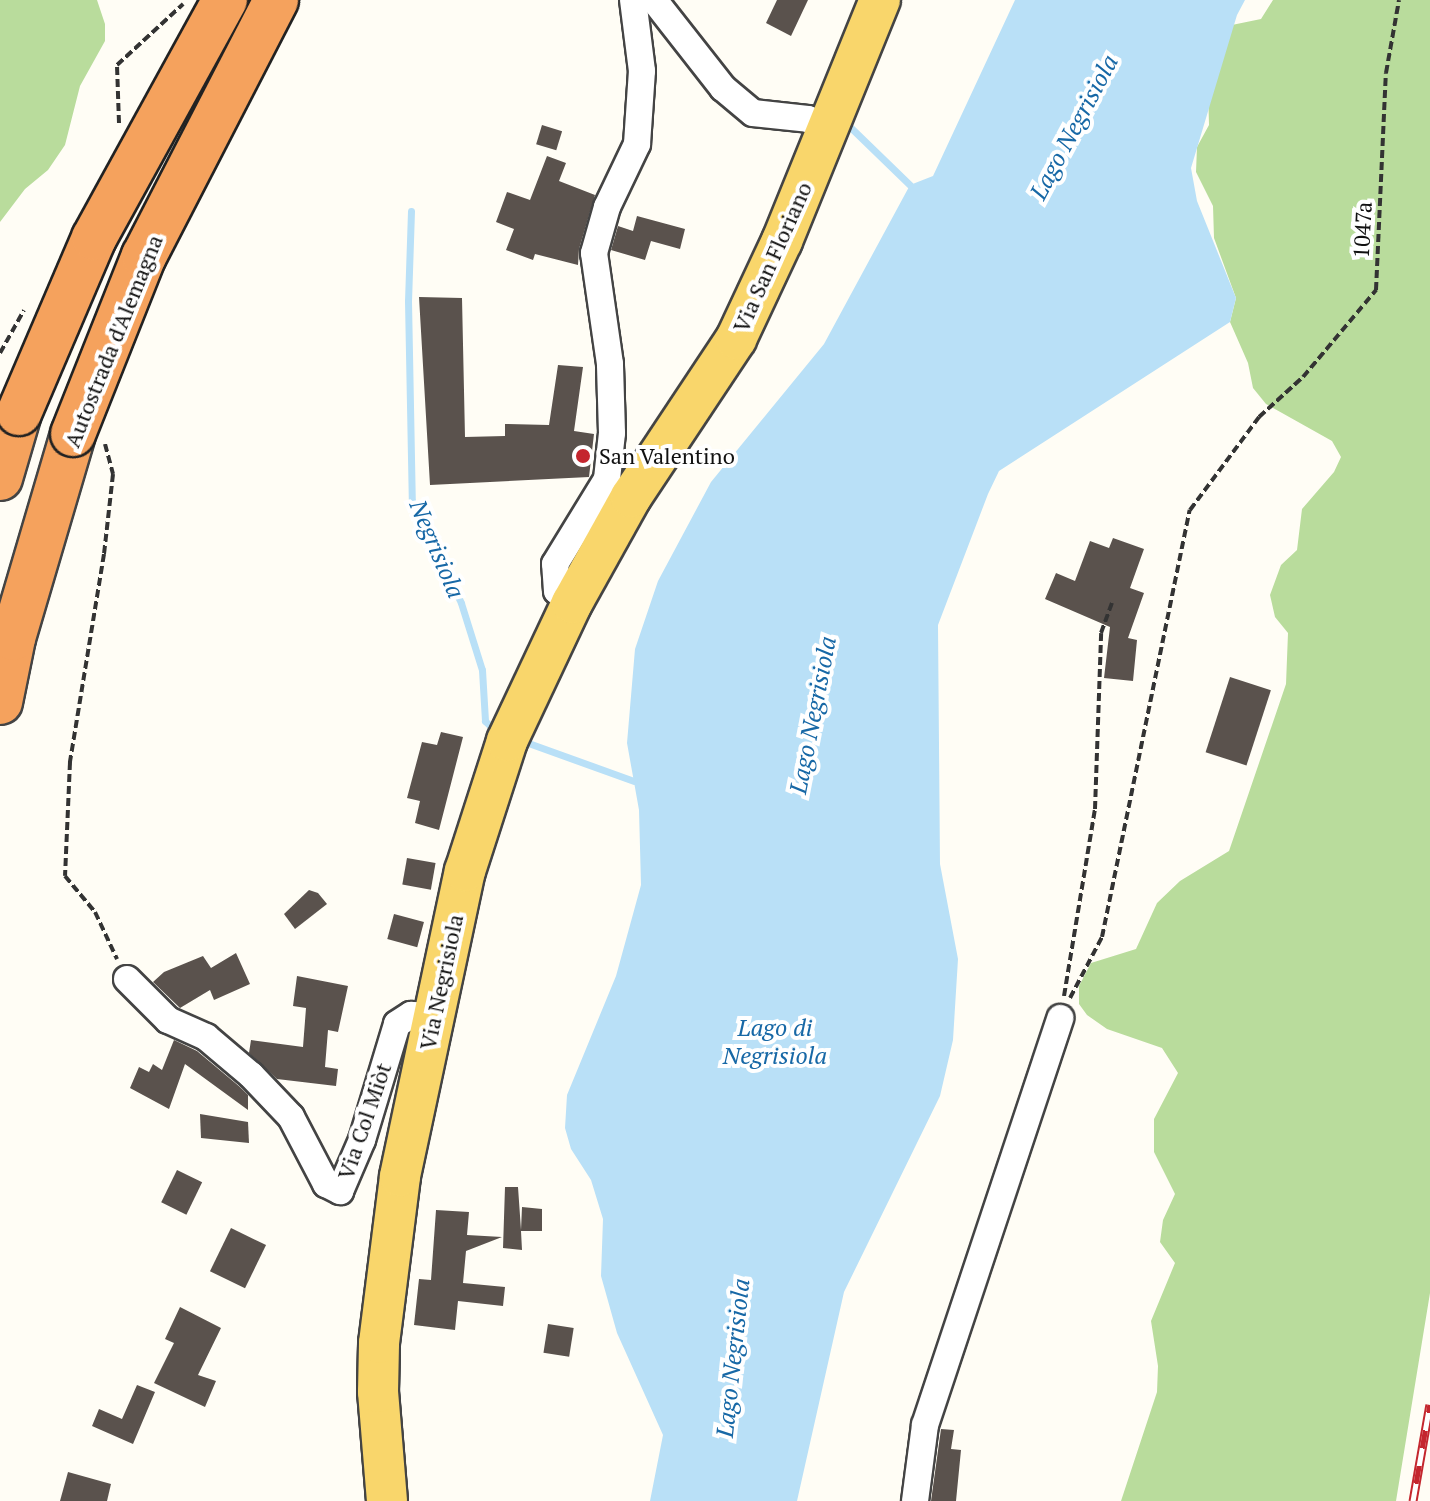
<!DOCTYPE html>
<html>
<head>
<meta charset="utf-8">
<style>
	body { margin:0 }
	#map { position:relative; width:1430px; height:1501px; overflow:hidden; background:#fffdf5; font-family:"PT Serif",serif }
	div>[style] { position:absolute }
	.forest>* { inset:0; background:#b9dc9c }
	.water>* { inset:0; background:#b9e0f7 }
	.stream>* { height:7px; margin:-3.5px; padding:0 3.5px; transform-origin:3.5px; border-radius:3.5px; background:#b9e0f7 }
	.building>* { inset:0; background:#5a524d; transform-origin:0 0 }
	.path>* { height:4px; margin-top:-2px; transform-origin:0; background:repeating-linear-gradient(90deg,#333 0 8px,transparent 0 12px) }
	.roads { filter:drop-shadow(2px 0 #444) drop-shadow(-2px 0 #444) drop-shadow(0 2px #444) drop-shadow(0 -2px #444) }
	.street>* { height:26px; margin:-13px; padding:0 13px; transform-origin:13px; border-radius:13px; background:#fff }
	.primary>* { height:40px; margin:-20px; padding:0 20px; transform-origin:20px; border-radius:20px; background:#f9d66b }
	.highway>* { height:44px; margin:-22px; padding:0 22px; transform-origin:22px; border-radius:22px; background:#f5a25d }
	.rail>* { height:9px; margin-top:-4.5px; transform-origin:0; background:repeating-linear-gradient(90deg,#fff 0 18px,#c4262e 0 36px); box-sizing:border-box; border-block:2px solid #c4262e }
	.bridges { filter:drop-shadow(2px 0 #222) drop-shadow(-2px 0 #222) drop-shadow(0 2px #222) drop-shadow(0 -2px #222) }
	.highway-bridge>* { height:44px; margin:-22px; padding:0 22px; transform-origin:22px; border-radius:22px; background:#f5a25d }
	.dots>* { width:22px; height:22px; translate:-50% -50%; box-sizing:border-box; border:4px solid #fff; border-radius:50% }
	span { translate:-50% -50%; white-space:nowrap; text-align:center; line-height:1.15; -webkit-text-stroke:8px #fff; paint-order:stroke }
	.street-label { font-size:22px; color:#111 }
	.poi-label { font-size:22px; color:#111 }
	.left { translate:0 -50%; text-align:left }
	.water-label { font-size:24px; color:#1768a6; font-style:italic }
</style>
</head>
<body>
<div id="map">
	<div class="forest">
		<i style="clip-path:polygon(0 0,97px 0,105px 24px,105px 41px,80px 86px,65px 145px,48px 170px,25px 189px,0 222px)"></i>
		<i style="clip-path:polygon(1273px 0,1430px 0,1430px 1293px,1396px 1501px,1121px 1501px,1157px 1392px,1158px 1366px,1151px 1321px,1175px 1263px,1160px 1242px,1163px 1220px,1175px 1194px,1154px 1152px,1154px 1119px,1178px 1073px,1162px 1048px,1107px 1029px,1087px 1015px,1079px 1004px,1079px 986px,1091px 963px,1136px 949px,1157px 903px,1180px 881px,1229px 851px,1286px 684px,1288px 633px,1275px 617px,1270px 595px,1281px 565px,1297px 550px,1302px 509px,1334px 472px,1341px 457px,1332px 441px,1266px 404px,1253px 388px,1248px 363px,1230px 322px,1236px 298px,1214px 238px,1213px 206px,1196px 172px,1197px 147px,1209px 125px,1208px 88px,1227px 26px,1261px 19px)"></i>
	</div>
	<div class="water">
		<i style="clip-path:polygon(1015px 0,1245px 0,1237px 15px,1191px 168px,1197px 201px,1236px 298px,1230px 322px,999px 471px,988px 494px,938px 625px,940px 864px,958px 959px,953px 1040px,940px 1096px,844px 1292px,797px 1501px,650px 1501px,663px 1435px,617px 1333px,601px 1276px,603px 1219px,591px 1180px,571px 1149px,565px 1128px,567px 1095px,616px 976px,641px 885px,639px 810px,627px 743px,635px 649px,658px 581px,711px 482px,824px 344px,910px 185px,933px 176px)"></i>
	</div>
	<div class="stream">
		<i style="left:846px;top:123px;width:89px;rotate:44.1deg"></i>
		<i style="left:411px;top:211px;width:90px;rotate:91.9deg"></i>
		<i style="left:408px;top:301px;width:200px;rotate:88.9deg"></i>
		<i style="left:412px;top:501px;width:113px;rotate:64.3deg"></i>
		<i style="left:461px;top:603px;width:70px;rotate:72.6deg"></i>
		<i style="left:482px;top:670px;width:51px;rotate:86.6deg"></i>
		<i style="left:485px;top:721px;width:16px;rotate:43deg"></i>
		<i style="left:520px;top:740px;width:121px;rotate:19.8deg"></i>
	</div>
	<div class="building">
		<i style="clip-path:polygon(777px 0,808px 0,791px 36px,766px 23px)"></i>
		<i style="left:542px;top:125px;width:21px;height:20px;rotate:17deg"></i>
		<i style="clip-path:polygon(547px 156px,566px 163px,559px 181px,595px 195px,579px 249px,578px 265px,535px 254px,533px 260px,506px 250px,514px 229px,496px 222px,507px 192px,530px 200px)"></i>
		<i style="clip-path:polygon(637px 216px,685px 229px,680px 249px,651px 241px,645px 260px,611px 250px,618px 226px,633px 231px)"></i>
		<i style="clip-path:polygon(419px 297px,462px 298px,465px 437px,505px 436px,505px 424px,549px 425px,558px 365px,583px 367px,574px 431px,594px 434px,589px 477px,430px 485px)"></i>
		<i style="clip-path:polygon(1113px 538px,1144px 549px,1130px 588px,1144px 593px,1128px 638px,1137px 640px,1133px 681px,1104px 678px,1110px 627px,1045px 599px,1056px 573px,1075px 581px,1090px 541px,1109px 548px)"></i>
		<i style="left:1230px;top:677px;width:43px;height:79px;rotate:18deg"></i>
		<i style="clip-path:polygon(441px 732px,463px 737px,439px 830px,415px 823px,420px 801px,407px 798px,422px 742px,437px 745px)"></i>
		<i style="left:407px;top:858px;width:29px;height:27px;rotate:10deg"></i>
		<i style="clip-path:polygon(309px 890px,318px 893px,327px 904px,295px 929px,284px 914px)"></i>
		<i style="left:394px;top:914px;width:31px;height:26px;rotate:15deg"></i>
		<i style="clip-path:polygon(236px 953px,250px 984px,214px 1000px,210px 990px,180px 1008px,153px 982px,164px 972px,203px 956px,211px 968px)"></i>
		<i style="clip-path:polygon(297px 976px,348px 986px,338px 1032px,328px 1030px,325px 1067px,338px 1069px,336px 1086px,277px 1079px,249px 1053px,251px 1040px,303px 1047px,306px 1008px,293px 1006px)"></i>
		<i style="clip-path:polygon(174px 1040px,197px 1051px,240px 1087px,248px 1095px,248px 1110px,185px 1064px,169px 1109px,130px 1088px,139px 1067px,149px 1072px,153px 1064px,162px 1070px)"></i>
		<i style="clip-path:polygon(200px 1114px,248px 1122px,249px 1143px,201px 1138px)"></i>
		<i style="left:177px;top:1170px;width:28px;height:36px;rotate:26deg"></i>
		<i style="clip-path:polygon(505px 1187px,518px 1187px,521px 1230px,522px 1207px,542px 1209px,542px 1231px,521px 1231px,522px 1250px,503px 1248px)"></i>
		<i style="clip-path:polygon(436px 1210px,469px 1212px,467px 1235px,502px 1237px,466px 1251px,463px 1283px,505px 1287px,503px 1306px,458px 1301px,455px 1330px,414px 1325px,419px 1279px,431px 1280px)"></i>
		<i style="left:231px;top:1228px;width:39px;height:48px;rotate:26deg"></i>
		<i style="clip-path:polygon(180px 1307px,221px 1328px,198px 1375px,216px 1381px,205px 1407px,154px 1383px,174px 1343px,165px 1339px)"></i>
		<i style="left:548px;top:1324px;width:26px;height:29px;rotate:9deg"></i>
		<i style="clip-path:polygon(137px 1385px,155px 1392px,133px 1444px,92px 1426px,99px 1409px,122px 1419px)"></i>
		<i style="clip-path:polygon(941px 1429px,954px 1430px,951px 1449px,961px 1450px,956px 1501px,931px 1501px)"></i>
		<i style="clip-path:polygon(68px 1472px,111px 1484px,107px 1501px,60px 1501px)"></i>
	</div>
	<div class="path">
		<i style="left:119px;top:123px;width:58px;rotate:-92deg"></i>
		<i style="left:117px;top:65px;width:90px;rotate:-42.7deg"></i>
		<i style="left:0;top:353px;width:49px;rotate:-60.8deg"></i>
		<i style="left:105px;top:444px;width:31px;rotate:75deg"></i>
		<i style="left:113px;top:474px;width:81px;rotate:96.4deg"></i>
		<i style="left:104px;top:554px;width:211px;rotate:99.3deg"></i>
		<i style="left:70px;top:762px;width:114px;rotate:92.5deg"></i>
		<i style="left:65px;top:876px;width:47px;rotate:50.2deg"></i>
		<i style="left:95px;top:912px;width:52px;rotate:64.9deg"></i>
		<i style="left:1064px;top:996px;width:190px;rotate:-80.6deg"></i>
		<i style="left:1095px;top:809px;width:176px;rotate:-88deg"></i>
		<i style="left:1101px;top:633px;width:32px;rotate:-70deg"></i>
		<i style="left:1070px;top:998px;width:69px;rotate:-62.3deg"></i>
		<i style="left:1102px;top:937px;width:436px;rotate:-78.4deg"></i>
		<i style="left:1190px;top:510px;width:116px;rotate:-53.4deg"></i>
		<i style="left:1259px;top:417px;width:59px;rotate:-42.3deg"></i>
		<i style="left:1303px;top:377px;width:114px;rotate:-50deg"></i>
		<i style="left:1376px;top:290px;width:217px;rotate:-87.4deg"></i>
		<i style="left:1386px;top:73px;width:74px;rotate:-79.9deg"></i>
	</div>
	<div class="roads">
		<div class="street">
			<i style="left:654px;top:0;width:112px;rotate:51.9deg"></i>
			<i style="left:723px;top:88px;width:39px;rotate:40deg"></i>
			<i style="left:753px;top:113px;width:55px;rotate:6.2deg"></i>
			<i style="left:808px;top:119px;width:21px;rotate:23deg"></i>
			<i style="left:572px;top:603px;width:19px;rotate:-141deg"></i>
			<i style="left:557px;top:591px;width:27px;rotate:-94deg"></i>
			<i style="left:555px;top:564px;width:100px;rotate:-58.5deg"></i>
			<i style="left:607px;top:479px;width:46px;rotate:-83.8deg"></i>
			<i style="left:612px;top:433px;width:69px;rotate:-91.7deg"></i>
			<i style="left:610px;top:364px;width:112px;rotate:-98.2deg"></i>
			<i style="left:594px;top:253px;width:48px;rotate:-74.2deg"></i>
			<i style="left:607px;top:207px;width:70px;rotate:-64.5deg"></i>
			<i style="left:637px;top:144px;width:73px;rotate:-86.1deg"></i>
			<i style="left:642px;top:71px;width:72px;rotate:-97.2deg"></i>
			<i style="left:127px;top:979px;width:58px;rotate:45deg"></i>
			<i style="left:168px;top:1020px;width:42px;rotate:24.1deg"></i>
			<i style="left:206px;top:1037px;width:59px;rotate:40.2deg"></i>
			<i style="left:251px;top:1075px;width:58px;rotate:46.4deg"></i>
			<i style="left:291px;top:1117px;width:76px;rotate:62.4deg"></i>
			<i style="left:326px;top:1184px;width:16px;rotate:27deg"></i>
			<i style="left:340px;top:1191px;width:56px;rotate:-66.7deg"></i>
			<i style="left:362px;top:1140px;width:121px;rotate:-73.2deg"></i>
			<i style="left:397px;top:1024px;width:17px;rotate:-33deg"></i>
			<i style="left:411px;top:1015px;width:23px;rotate:2deg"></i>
			<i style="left:915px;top:1501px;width:77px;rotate:-82.5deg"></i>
			<i style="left:925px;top:1425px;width:429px;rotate:-71.6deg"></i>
		</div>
		<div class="primary">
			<i style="left:387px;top:1501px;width:109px;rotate:-94.7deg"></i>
			<i style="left:378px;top:1392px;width:49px;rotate:-88.8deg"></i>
			<i style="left:379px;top:1343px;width:168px;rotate:-82.8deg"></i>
			<i style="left:400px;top:1176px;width:312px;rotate:-78deg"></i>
			<i style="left:465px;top:871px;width:137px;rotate:-72.1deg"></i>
			<i style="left:507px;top:741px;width:153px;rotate:-64.8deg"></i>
			<i style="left:572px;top:603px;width:121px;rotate:-60.9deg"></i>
			<i style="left:631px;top:497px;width:190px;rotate:-56.4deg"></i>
			<i style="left:736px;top:339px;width:108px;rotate:-64.9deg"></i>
			<i style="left:782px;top:241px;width:260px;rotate:-67.9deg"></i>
		</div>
		<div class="highway">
			<i style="left:0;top:478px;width:68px;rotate:-73.7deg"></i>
			<i style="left:0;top:702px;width:65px;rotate:-78.5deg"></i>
			<i style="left:13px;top:638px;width:213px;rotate:-73.6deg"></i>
		</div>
	</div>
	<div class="rail">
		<i style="left:1413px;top:1501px;width:98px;rotate:-80.1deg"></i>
	</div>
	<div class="bridges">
		<div class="highway-bridge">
			<i style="left:19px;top:413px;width:190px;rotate:-66.8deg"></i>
			<i style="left:94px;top:238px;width:272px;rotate:-61.2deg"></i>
			<i style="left:73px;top:434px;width:192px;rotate:-68.3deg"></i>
			<i style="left:144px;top:256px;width:288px;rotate:-62.7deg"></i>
		</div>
	</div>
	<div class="dots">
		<i style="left:583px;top:456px;background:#c4262e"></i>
	</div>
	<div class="street-label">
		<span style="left:1362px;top:230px;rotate:-87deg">1047a</span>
		<span style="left:772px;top:257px;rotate:-66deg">Via San Floriano</span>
		<span style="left:113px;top:341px;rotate:-68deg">Autostrada d'Alemagna</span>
		<span style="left:441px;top:982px;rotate:-78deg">Via Negrisiola</span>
		<span style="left:364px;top:1121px;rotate:-71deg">Via Col Miòt</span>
	</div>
	<div class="poi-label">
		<span class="left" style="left:599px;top:456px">San Valentino</span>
	</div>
	<div class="water-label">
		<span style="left:1074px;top:127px;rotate:-62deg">Lago Negrisiola</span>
		<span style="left:437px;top:549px;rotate:67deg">Negrisiola</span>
		<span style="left:813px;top:715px;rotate:-79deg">Lago Negrisiola</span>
		<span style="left:775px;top:1042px">Lago di<br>Negrisiola</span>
		<span style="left:733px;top:1358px;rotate:-84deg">Lago Negrisiola</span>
	</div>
</div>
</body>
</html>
